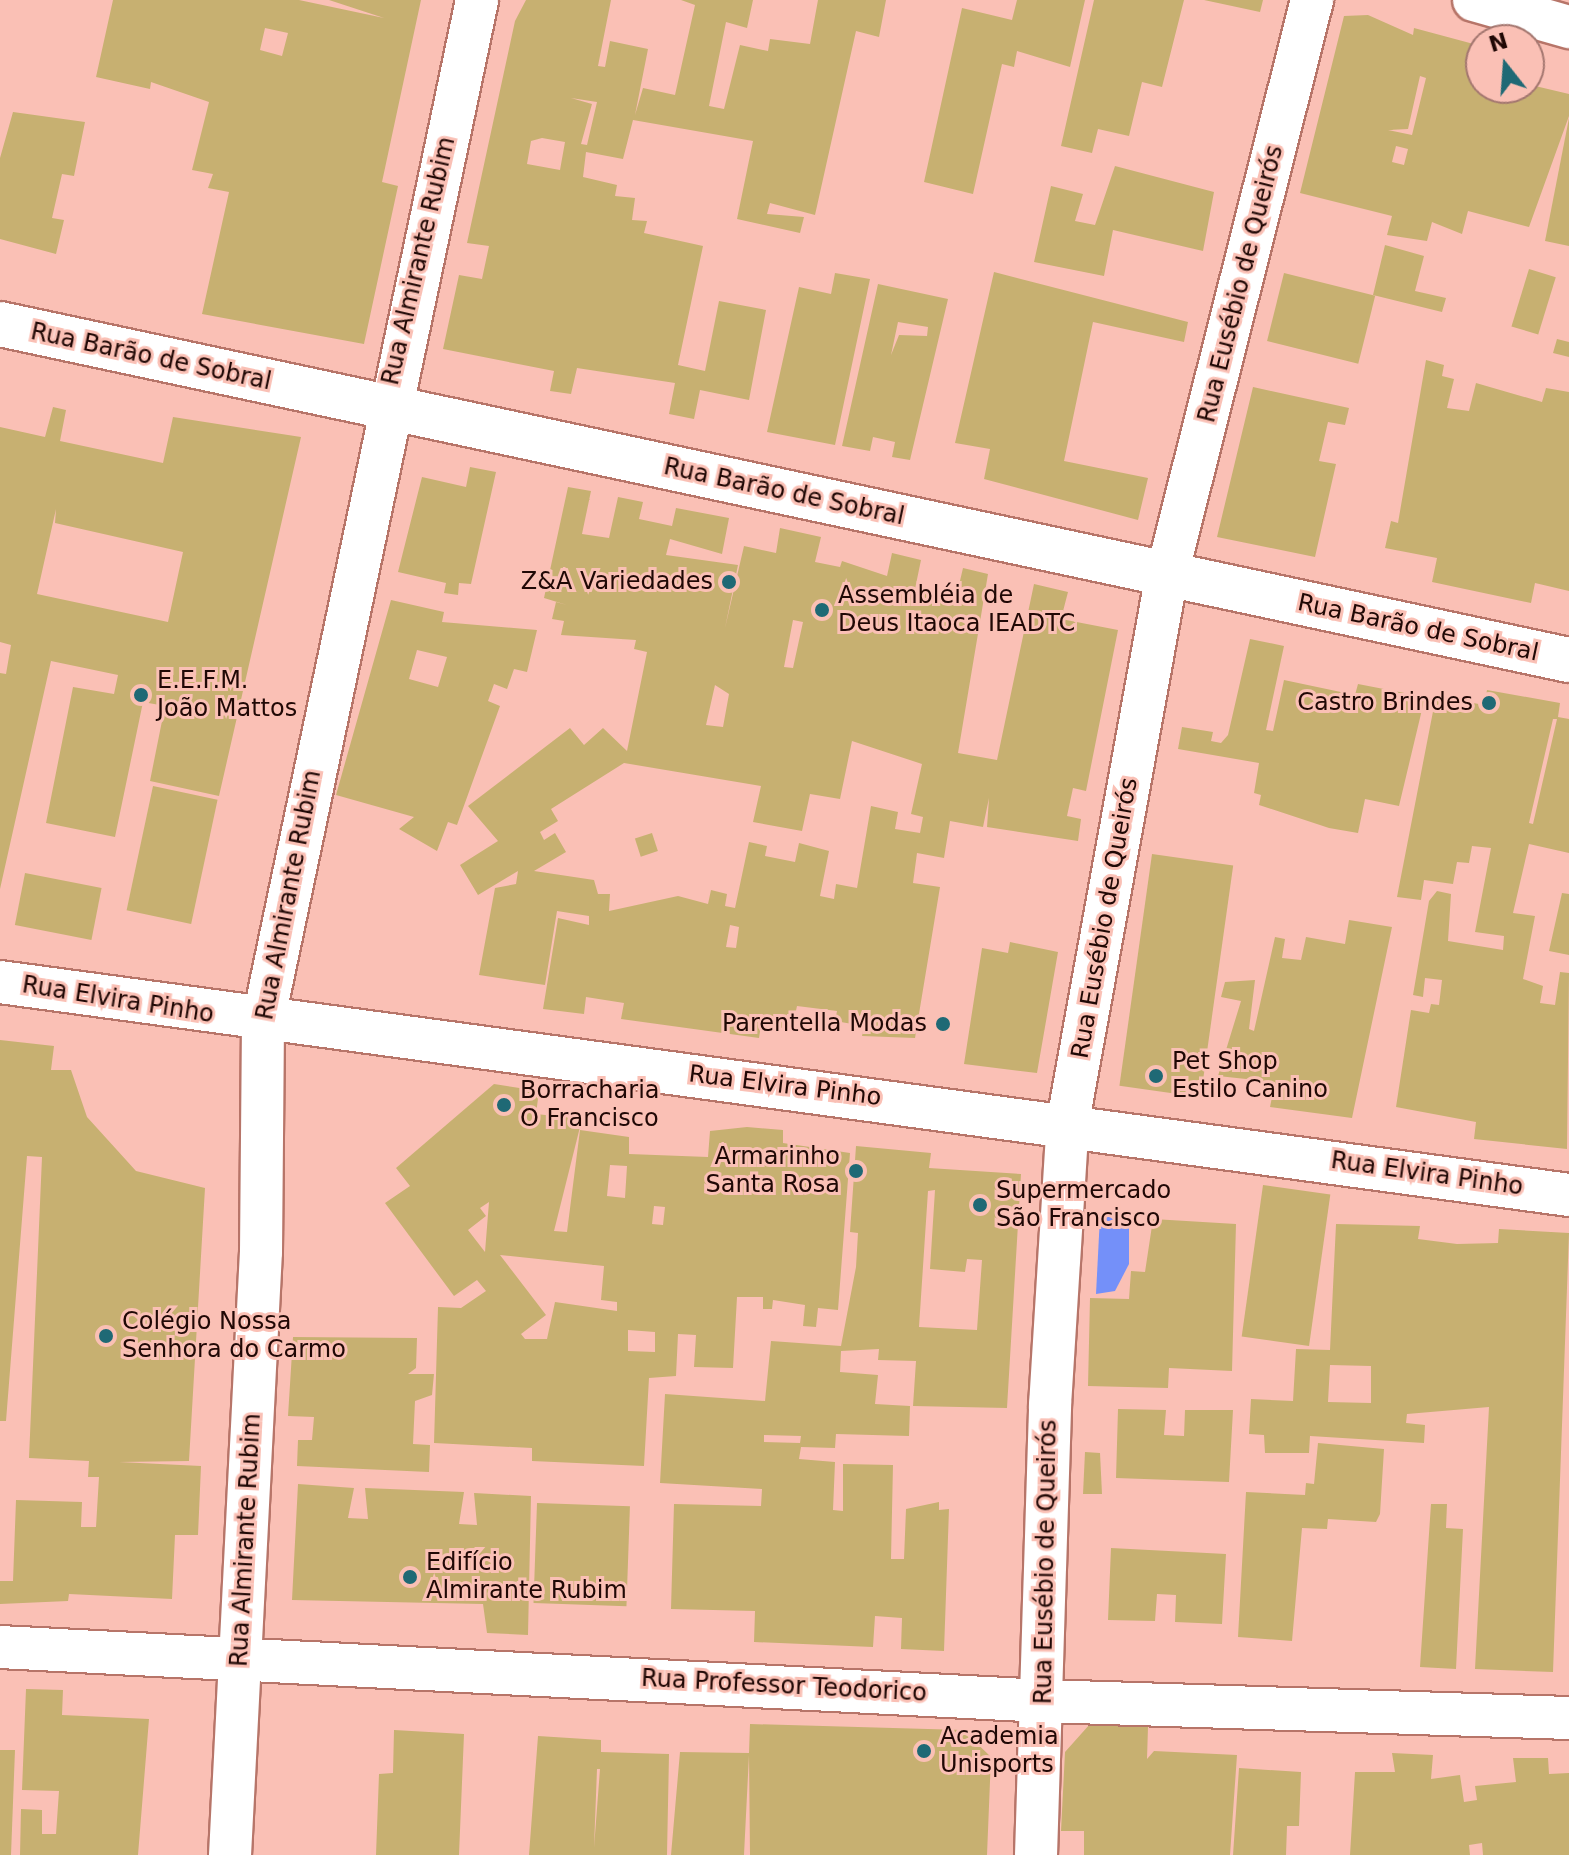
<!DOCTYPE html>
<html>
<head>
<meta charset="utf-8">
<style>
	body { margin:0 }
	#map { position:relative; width:1569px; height:1855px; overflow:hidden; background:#fac0b5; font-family:"DejaVu Sans",sans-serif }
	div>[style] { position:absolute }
	.water>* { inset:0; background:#7490f9 }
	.building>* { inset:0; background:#c7b071; transform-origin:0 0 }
	.roads { filter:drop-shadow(2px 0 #b77569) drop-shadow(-2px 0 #b77569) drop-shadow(0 2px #b77569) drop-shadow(0 -2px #b77569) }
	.minor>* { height:42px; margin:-21px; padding:0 21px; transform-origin:21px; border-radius:21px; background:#fff }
	.primary>* { height:44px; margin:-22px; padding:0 22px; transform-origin:22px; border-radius:22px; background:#fff }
	.dots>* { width:22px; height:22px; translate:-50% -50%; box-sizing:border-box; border:4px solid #fac0b5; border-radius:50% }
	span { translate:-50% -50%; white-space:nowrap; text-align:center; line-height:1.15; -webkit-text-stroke:6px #fac0b5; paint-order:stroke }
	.street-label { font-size:24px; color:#200805 }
	.poi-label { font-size:24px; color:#200805 }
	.right { translate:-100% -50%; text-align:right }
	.left { translate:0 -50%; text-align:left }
	.north { position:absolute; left:1465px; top:24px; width:80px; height:80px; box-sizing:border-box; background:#fac0b5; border:2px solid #a3766f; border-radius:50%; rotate:343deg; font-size:22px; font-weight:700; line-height:32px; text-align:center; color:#200805 }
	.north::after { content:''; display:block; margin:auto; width:28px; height:36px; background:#1f6975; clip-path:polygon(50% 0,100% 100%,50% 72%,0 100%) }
</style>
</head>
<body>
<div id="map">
	<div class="water">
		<i style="clip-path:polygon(1129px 1215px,1129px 1264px,1115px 1291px,1096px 1294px,1100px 1216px)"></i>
	</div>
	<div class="building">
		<i style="clip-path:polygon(evenodd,113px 0,299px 0,384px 18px,329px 0,421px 0,382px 182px,398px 186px,364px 344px,202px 314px,229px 192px,208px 188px,213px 174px,192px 170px,209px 102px,151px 82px,150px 89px,96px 77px,113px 0,265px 28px,288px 33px,282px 56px,260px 50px,265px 28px)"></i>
		<i style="clip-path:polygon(evenodd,526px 0,611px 0,598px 66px,605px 67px,610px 41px,648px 49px,635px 115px,643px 88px,675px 95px,695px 5px,681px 0,753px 0,747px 28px,726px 22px,709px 106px,724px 109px,740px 45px,768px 51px,770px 39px,810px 44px,818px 0,886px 0,879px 37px,856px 31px,815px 215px,770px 203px,767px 214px,804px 217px,800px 233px,737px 219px,753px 141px,633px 120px,623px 159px,586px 152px,583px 177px,617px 185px,615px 196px,635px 198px,632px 220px,647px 221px,644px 233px,703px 246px,678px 365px,705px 371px,719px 301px,766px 310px,749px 400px,700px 390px,694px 419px,669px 414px,675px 383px,577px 368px,571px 394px,550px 391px,554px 371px,443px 349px,459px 275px,482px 279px,489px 246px,467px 243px,515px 21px,526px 0,571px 98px,597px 102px,587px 145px,581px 144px,592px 104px,571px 98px,526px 0,542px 138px,565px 142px,560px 170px,527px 164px,531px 141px,542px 138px)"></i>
		<i style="clip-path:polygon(1017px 0,1085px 0,1070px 67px,1017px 51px,1014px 67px,1002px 64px,973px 194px,924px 182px,962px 8px,1012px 20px)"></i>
		<i style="clip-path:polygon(1094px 0,1184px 0,1162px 87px,1142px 82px,1129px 136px,1098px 129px,1092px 153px,1061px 146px)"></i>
		<i style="clip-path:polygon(1204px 0,1263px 0,1260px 12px)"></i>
		<i style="clip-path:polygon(evenodd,1368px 15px,1413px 35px,1414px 28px,1481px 46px,1481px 88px,1529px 88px,1529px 59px,1537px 61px,1531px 85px,1569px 94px,1569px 116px,1529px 227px,1468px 211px,1462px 234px,1432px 222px,1427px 241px,1387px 235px,1392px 216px,1300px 193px,1344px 16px,1368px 15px,1420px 76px,1426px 78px,1412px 135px,1388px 130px,1408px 129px,1420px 76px,1368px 15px,1396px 146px,1408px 149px,1404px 165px,1392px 162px,1396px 146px)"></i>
		<i style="clip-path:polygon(13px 112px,85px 122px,74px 176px,62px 174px,52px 218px,64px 220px,56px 254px,0 239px,0 158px)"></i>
		<i style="clip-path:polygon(1569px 118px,1569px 246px,1545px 241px)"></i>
		<i style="clip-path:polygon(1115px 166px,1214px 192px,1203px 251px,1113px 230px,1104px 276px,1034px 262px,1051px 186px,1083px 194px,1075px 221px,1095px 225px)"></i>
		<i style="clip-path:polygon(1385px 245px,1424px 256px,1415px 291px,1446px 298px,1442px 312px,1373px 295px)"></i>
		<i style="left:1529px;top:269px;width:28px;height:60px;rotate:17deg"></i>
		<i style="clip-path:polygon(994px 272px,1188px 322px,1184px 342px,1093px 322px,1064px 461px,1148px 478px,1138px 520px,984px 479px,990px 449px,955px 443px)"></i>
		<i style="clip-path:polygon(835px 273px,870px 279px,835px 445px,767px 432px,799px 287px,831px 294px)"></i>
		<i style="left:1284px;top:273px;width:94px;height:70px;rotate:14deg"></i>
		<i style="clip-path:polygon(evenodd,878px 284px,948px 299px,910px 460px,892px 457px,895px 442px,873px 437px,870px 451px,842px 446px,878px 284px,898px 322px,928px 327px,927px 336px,899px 335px,891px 355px,898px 322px)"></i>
		<i style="clip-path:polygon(1557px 339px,1569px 342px,1569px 357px,1553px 353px)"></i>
		<i style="clip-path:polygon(1426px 360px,1444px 365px,1442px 376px,1454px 379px,1447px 408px,1469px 411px,1476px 383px,1542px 402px,1546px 388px,1569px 392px,1569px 591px,1535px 583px,1531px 603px,1432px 582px,1437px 558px,1385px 548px,1391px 521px,1398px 523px)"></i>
		<i style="clip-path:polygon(1253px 387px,1349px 408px,1345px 425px,1328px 422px,1319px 461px,1336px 464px,1315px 557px,1217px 537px)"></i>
		<i style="clip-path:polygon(evenodd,53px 407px,66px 410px,60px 441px,163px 463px,173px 417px,301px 437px,219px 796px,150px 781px,165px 706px,143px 702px,115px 837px,46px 823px,73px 687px,114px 694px,118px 675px,51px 661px,0 889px,0 673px,6px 674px,11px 645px,0 642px,0 427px,45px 437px,53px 407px,56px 509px,55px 523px,183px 552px,168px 622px,37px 594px,56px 509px)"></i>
		<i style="clip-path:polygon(470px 467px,496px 472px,471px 584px,459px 583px,458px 595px,444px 593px,446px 583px,398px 572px,422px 477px,466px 487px)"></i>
		<i style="clip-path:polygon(evenodd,568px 487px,591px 491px,582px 534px,609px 538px,618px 497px,643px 502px,639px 519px,672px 526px,676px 508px,729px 518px,722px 554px,670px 539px,666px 555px,738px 565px,725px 628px,744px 546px,776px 553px,780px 528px,821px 537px,815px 562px,840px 567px,842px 561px,887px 576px,892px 553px,921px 560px,915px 589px,956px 598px,963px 568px,988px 574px,958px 753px,997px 760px,1034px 584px,1068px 592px,1061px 619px,1118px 630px,1086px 791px,1073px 788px,1067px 816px,1081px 819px,1078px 841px,987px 827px,989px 798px,983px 827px,950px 821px,944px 858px,917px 853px,913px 883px,940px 887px,915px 1038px,862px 1036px,864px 1026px,835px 1021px,837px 1011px,797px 1006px,792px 1029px,761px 1025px,759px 1038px,621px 1019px,624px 1003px,586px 997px,584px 1014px,543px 1009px,558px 918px,589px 925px,589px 916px,557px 911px,545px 985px,479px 975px,495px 888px,516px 884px,518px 871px,478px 895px,460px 865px,498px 841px,468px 806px,570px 728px,584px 745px,603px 728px,627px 751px,647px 652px,634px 649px,636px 640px,561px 635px,564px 621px,552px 619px,556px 602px,567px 605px,544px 598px,568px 487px,793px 620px,803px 622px,793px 668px,784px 667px,793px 620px,568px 487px,715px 685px,729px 694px,723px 727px,706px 725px,715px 685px,568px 487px,852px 741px,922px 764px,911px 814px,923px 817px,920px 833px,895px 829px,898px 812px,871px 806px,857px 888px,836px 884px,834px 899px,820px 896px,829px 851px,799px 843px,795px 862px,765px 856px,767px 846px,749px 842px,735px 908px,725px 906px,727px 894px,711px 890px,708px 904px,678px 896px,609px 911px,610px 894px,598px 894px,594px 880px,534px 871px,566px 852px,555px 833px,544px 840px,540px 832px,558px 821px,551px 809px,624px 763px,761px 786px,753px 822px,802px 831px,810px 794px,840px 799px,852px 741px,568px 487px,730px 925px,739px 927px,736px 948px,726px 947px,730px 925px)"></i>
		<i style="clip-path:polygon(evenodd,391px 600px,444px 612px,442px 622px,537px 630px,527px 672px,514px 669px,507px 689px,494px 684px,488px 701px,500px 706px,457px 825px,448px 822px,437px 851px,399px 829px,414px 817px,336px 795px,391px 600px,417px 650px,447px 657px,438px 687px,409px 679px,417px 650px)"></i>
		<i style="clip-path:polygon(1250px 639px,1284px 646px,1266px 730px,1273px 731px,1284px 680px,1355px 695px,1358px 684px,1425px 697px,1399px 806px,1365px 799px,1358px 833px,1329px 828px,1259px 805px,1261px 795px,1254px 793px,1259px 763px,1178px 749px,1182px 727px,1213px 732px,1211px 741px,1221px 743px,1228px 735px)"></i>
		<i style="clip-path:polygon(evenodd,1487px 690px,1560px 703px,1558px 717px,1569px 719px,1569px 853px,1529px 844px,1513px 913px,1535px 916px,1523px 979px,1543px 986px,1540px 1003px,1555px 1005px,1560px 972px,1569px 973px,1567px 1149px,1474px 1139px,1476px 1122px,1396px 1107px,1411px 1010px,1429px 1013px,1431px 1004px,1439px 1005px,1442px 980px,1425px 978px,1423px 997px,1413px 995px,1429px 901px,1437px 891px,1451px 894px,1448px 941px,1503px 950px,1504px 936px,1475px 932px,1491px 848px,1472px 846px,1469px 863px,1457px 862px,1453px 884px,1424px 880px,1421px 900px,1397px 897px,1436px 696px,1484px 705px,1487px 690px,1553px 719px,1557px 719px,1533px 824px,1529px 823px,1553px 719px)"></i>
		<i style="left:153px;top:786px;width:66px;height:127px;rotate:12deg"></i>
		<i style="left:652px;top:833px;width:19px;height:18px;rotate:72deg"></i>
		<i style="left:1152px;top:854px;width:82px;height:234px;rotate:8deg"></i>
		<i style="left:25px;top:873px;width:78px;height:53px;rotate:11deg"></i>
		<i style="clip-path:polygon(1562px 893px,1569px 894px,1569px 955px,1549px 951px)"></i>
		<i style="clip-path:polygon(1349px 920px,1392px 927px,1352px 1118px,1270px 1107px,1275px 1082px,1218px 1076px,1241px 1001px,1221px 997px,1225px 982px,1255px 980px,1249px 1029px,1254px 1031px,1275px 937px,1285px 939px,1282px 958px,1301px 960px,1306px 937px,1345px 944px)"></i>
		<i style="clip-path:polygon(1010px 942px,1058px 952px,1037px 1073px,964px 1064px,982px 948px,1008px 953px)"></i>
		<i style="clip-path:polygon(0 1040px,54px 1046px,51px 1070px,71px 1070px,87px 1117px,136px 1171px,205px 1188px,189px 1461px,119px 1462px,201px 1466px,198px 1535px,175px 1535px,172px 1599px,69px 1594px,68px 1601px,0 1604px,0 1581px,13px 1581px,16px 1500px,82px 1502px,81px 1527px,96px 1527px,99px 1477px,88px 1477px,89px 1461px,29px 1458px,42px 1157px,27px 1156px,6px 1421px,0 1421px)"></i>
		<i style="clip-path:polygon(evenodd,494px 1084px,539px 1091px,536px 1114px,582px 1119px,554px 1231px,567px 1232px,580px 1130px,629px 1137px,629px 1154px,708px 1157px,710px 1131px,747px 1127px,783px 1130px,783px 1143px,850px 1153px,838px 1310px,818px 1308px,816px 1327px,803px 1326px,805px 1305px,773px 1300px,772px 1309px,763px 1309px,763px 1297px,737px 1297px,733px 1368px,694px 1367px,696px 1335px,678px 1334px,676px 1376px,649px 1378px,644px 1466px,532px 1461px,532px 1448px,434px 1443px,438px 1307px,461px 1308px,486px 1291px,477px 1280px,454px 1296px,385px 1203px,410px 1186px,396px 1168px,494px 1084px,610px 1165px,627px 1166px,625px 1198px,607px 1196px,610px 1165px,494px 1084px,489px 1202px,485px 1252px,468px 1230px,486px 1216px,480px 1208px,489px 1202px,494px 1084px,654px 1206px,665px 1207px,663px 1225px,652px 1224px,654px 1206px,494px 1084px,500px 1255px,604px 1266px,601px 1300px,617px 1302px,617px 1311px,555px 1302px,547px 1339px,525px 1339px,521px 1334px,546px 1315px,500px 1255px,494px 1084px,628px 1330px,655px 1332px,655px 1352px,628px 1351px,628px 1330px)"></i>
		<i style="clip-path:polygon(evenodd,856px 1146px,931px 1153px,929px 1168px,1021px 1174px,1007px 1408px,913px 1406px,916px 1361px,878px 1360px,879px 1349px,841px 1351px,840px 1372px,878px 1375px,875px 1404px,910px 1406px,909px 1436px,836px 1434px,835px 1448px,801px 1447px,799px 1459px,835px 1462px,833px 1510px,843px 1511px,843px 1464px,893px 1465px,891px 1559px,904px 1559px,906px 1509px,939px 1502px,939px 1510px,949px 1509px,944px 1651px,901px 1649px,902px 1618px,875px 1616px,873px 1647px,754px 1642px,755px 1611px,671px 1609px,674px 1504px,761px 1506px,762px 1489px,660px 1483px,665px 1394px,765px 1401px,771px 1341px,841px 1346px,856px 1267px,858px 1233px,850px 1232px,856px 1146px,935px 1190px,930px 1269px,965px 1272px,967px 1259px,982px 1260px,977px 1330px,919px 1327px,928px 1191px,935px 1190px,856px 1146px,764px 1435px,801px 1436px,800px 1443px,764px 1442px,764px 1435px)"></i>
		<i style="left:1263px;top:1185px;width:68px;height:153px;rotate:8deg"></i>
		<i style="clip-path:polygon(1153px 1219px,1236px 1224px,1232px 1371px,1169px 1368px,1168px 1388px,1088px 1386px,1090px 1298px,1129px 1299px,1131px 1271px,1145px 1272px)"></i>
		<i style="clip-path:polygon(evenodd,1336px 1224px,1420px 1226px,1418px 1239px,1457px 1244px,1498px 1243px,1499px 1229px,1569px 1233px,1553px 1672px,1475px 1669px,1489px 1407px,1407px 1414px,1406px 1423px,1425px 1425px,1424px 1443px,1310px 1436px,1309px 1453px,1265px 1453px,1264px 1435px,1249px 1434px,1251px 1399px,1293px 1401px,1296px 1349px,1330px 1350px,1336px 1224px,1330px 1365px,1371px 1366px,1371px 1403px,1328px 1402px,1330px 1365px)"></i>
		<i style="clip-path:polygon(293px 1337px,417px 1338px,416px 1368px,408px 1374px,434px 1374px,432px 1395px,415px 1401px,413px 1444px,430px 1445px,429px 1472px,297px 1466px,298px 1440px,312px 1440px,314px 1417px,288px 1416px)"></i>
		<i style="clip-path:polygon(1118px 1409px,1166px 1410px,1164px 1435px,1184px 1436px,1185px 1410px,1233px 1410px,1229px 1482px,1116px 1478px)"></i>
		<i style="clip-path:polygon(1318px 1443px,1384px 1449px,1380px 1514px,1376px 1522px,1328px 1519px,1327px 1529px,1302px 1528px,1292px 1641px,1238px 1637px,1246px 1492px,1305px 1495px,1306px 1483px,1314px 1484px)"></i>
		<i style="clip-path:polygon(1085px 1452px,1100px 1453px,1102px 1494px,1083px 1494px)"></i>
		<i style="clip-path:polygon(298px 1484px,354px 1488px,348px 1518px,368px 1519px,365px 1488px,464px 1492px,459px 1524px,477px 1525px,474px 1493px,531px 1496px,528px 1635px,487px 1633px,483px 1604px,292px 1600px)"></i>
		<i style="left:537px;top:1503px;width:93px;height:100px;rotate:2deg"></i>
		<i style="clip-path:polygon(1431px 1504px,1447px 1504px,1446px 1528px,1463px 1529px,1456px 1669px,1420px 1667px)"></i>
		<i style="clip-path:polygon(1111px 1548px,1226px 1554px,1222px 1624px,1175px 1622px,1176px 1595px,1157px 1594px,1155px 1621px,1108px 1620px)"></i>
		<i style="clip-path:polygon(26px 1689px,63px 1690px,62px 1715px,149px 1719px,138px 1855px,20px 1855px,21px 1809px,42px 1810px,42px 1834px,56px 1834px,59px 1791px,22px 1790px)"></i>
		<i style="clip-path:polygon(750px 1724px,963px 1730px,991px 1757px,987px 1855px,750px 1855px,749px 1755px,744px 1855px,671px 1855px,680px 1752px,749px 1753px)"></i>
		<i style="clip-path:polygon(1090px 1724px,1148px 1727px,1147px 1759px,1154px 1751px,1237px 1755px,1230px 1855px,1084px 1855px,1084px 1831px,1061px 1831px,1065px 1752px)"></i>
		<i style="clip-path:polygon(394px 1730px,464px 1734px,459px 1855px,376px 1855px,379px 1774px,393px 1773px)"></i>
		<i style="clip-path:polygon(evenodd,538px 1736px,601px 1740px,601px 1752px,669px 1754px,667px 1855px,529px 1855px,538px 1736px,597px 1769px,600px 1769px,594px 1848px,597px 1769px)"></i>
		<i style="clip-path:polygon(0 1750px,15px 1750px,11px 1855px,0 1855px)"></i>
		<i style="clip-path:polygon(1392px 1753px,1433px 1755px,1431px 1779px,1460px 1775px,1464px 1802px,1477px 1800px,1475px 1786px,1516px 1782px,1513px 1758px,1548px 1758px,1549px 1774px,1569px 1773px,1569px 1855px,1483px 1855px,1482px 1843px,1469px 1845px,1470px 1855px,1350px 1855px,1355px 1772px,1395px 1772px)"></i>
		<i style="clip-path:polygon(1239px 1768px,1301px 1772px,1299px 1826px,1287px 1826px,1286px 1855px,1233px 1855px)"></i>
	</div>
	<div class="roads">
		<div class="minor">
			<i style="left:1474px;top:0;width:99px;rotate:15.9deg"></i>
			<i style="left:0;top:982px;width:1583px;rotate:7.73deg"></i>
			<i style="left:0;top:1647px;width:1044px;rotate:2.96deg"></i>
			<i style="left:1043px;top:1701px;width:526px;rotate:1.85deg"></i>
			<i style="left:230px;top:1855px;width:604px;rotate:-87.06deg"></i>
			<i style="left:261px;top:1252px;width:230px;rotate:-89.5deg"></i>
			<i style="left:263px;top:1022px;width:1044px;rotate:-78.17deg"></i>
			<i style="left:1036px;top:1855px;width:450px;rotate:-88.2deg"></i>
			<i style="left:1050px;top:1405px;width:285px;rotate:-86.4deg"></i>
			<i style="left:1068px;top:1121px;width:556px;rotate:-79.74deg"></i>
			<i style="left:1167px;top:574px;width:592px;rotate:-75.82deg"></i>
		</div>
		<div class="primary">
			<i style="left:0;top:324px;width:1605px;rotate:12.09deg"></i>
		</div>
	</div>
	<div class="dots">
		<i style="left:729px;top:582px;background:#1f6975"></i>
		<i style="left:822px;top:610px;background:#1f6975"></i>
		<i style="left:141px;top:695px;background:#1f6975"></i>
		<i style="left:1489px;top:703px;background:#1f6975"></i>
		<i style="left:943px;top:1024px;background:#1f6975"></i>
		<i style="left:1156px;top:1076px;background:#1f6975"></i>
		<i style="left:504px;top:1105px;background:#1f6975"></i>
		<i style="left:856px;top:1171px;background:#1f6975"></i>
		<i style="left:980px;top:1205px;background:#1f6975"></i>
		<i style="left:106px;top:1336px;background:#1f6975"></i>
		<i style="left:410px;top:1577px;background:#1f6975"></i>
		<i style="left:924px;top:1751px;background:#1f6975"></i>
	</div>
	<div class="street-label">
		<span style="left:419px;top:261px;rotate:-77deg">Rua Almirante Rubim</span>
		<span style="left:1241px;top:284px;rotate:-76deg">Rua Eusébio de Queirós</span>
		<span style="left:151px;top:357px;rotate:12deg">Rua Barão de Sobral</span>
		<span style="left:784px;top:492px;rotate:12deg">Rua Barão de Sobral</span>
		<span style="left:1418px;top:628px;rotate:12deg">Rua Barão de Sobral</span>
		<span style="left:289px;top:895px;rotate:-79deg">Rua Almirante Rubim</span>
		<span style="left:1105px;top:918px;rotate:-80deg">Rua Eusébio de Queirós</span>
		<span style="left:118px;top:1000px;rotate:9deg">Rua Elvira Pinho</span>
		<span style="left:785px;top:1086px;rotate:7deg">Rua Elvira Pinho</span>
		<span style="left:1427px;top:1174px;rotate:8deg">Rua Elvira Pinho</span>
		<span style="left:246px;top:1540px;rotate:-87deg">Rua Almirante Rubim</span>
		<span style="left:1046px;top:1562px;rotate:-89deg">Rua Eusébio de Queirós</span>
		<span style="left:784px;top:1686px;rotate:3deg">Rua Professor Teodorico</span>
	</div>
	<div class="poi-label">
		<span class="right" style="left:713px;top:582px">Z&amp;A Variedades</span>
		<span class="left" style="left:838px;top:610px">Assembléia de<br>Deus Itaoca IEADTC</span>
		<span class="left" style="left:157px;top:695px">E.E.F.M.<br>João Mattos</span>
		<span class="right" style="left:1473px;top:703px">Castro Brindes</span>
		<span class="right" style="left:927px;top:1024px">Parentella Modas</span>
		<span class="left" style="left:1172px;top:1076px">Pet Shop<br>Estilo Canino</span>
		<span class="left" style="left:520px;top:1105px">Borracharia<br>O Francisco</span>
		<span class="right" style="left:840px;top:1171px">Armarinho<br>Santa Rosa</span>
		<span class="left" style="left:996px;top:1205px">Supermercado<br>São Francisco</span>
		<span class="left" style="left:122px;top:1336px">Colégio Nossa<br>Senhora do Carmo</span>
		<span class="left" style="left:426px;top:1577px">Edifício<br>Almirante Rubim</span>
		<span class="left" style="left:940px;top:1751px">Academia<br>Unisports</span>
	</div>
	<div class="north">N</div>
</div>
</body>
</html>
